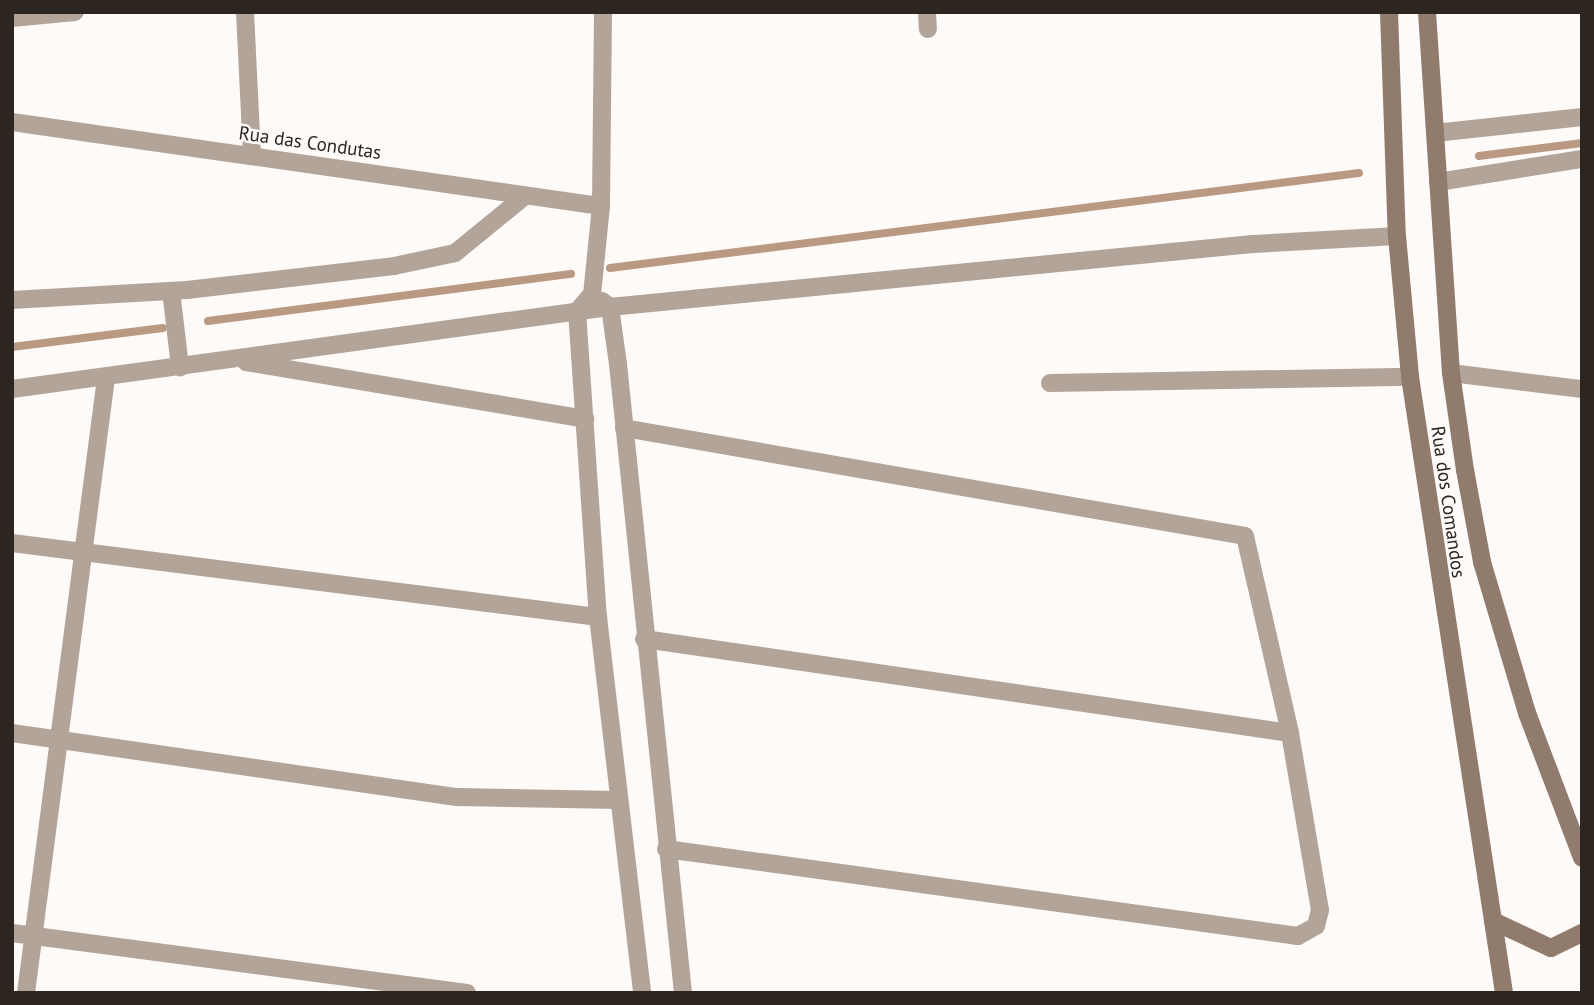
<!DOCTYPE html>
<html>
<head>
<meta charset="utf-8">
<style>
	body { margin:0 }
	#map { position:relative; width:1594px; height:1005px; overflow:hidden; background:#fefaf7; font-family:"PT Sans",sans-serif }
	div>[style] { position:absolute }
	.stream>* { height:8px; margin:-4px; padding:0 4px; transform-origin:4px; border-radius:4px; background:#ba9983 }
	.minor>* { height:18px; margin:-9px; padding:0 9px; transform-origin:9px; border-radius:9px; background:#b3a49a }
	.tertiary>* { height:18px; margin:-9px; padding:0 9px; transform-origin:9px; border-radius:9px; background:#b3a49a }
	.secondary>* { height:18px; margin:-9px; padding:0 9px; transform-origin:9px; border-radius:9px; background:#907b6c }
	span { translate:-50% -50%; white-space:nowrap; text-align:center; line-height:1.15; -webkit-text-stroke:5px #fefaf7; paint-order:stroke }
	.street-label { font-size:19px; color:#2c2520 }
	.frame { position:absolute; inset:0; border:14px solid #2c2520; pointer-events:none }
</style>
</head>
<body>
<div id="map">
	<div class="stream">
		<i style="left:1479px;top:156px;width:104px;rotate:-7.2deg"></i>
		<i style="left:610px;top:268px;width:755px;rotate:-7.23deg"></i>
		<i style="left:208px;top:321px;width:366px;rotate:-7.4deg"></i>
		<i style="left:12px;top:347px;width:152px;rotate:-7.2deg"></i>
	</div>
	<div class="minor">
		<i style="left:245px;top:12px;width:144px;rotate:87.2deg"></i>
		<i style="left:603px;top:12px;width:194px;rotate:90.6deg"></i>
		<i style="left:601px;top:206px;width:88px;rotate:95.8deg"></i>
		<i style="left:592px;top:294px;width:23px;rotate:131deg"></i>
		<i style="left:577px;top:311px;width:307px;rotate:86.1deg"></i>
		<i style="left:598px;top:617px;width:379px;rotate:83.3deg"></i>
		<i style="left:927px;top:12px;width:17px;rotate:87deg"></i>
		<i style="left:12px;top:18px;width:63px;rotate:-5.4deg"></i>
		<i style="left:12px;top:122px;width:595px;rotate:8.12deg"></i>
		<i style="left:1435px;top:133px;width:148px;rotate:-6.2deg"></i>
		<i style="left:1438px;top:182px;width:146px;rotate:-9.1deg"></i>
		<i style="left:171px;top:291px;width:77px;rotate:83.2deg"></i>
		<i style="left:12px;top:300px;width:175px;rotate:-3.3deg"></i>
		<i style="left:187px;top:290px;width:208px;rotate:-6.6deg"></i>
		<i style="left:394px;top:266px;width:62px;rotate:-12deg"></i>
		<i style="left:455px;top:253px;width:90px;rotate:-39.2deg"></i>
		<i style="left:602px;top:301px;width:10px;rotate:37deg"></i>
		<i style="left:610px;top:307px;width:58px;rotate:82deg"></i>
		<i style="left:618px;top:364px;width:632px;rotate:84.1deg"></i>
		<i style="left:246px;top:362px;width:344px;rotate:9.5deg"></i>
		<i style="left:1050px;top:383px;width:360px;rotate:-1deg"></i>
		<i style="left:12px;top:389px;width:604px;rotate:-7.81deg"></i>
		<i style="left:610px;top:307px;width:646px;rotate:-5.6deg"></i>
		<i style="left:1253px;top:244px;width:144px;rotate:-3.2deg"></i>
		<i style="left:624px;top:428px;width:630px;rotate:9.87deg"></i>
		<i style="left:1245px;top:536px;width:202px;rotate:77.1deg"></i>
		<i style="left:1290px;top:733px;width:180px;rotate:80.4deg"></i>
		<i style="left:1320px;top:910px;width:16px;rotate:104deg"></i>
		<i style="left:1316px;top:926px;width:21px;rotate:151deg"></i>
		<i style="left:1298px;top:936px;width:638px;rotate:-172.16deg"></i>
		<i style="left:12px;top:543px;width:591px;rotate:7.2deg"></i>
		<i style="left:644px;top:639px;width:653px;rotate:8.28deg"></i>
		<i style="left:12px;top:733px;width:451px;rotate:8.2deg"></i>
		<i style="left:458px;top:797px;width:161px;rotate:1.1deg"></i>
		<i style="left:12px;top:933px;width:459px;rotate:7.5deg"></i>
		<i style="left:26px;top:993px;width:620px;rotate:-82.59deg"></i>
	</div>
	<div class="tertiary">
		<i style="left:1451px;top:373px;width:132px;rotate:7deg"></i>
	</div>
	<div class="secondary">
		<i style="left:1389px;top:12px;width:224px;rotate:88deg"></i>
		<i style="left:1397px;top:236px;width:142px;rotate:84.7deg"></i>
		<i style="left:1410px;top:377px;width:623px;rotate:81.32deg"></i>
		<i style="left:1427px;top:12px;width:362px;rotate:86.2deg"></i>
		<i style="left:1451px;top:373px;width:98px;rotate:81.8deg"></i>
		<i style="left:1465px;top:470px;width:94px;rotate:79.5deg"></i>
		<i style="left:1482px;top:562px;width:158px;rotate:73.4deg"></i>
		<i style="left:1527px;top:713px;width:155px;rotate:69.2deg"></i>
		<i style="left:1493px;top:921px;width:64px;rotate:25deg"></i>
		<i style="left:1551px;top:948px;width:34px;rotate:-26deg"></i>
	</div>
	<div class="street-label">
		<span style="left:310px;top:143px;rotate:8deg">Rua das Condutas</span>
		<span style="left:1448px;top:502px;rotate:82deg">Rua dos Comandos</span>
	</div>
	<div class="frame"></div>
</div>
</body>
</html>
